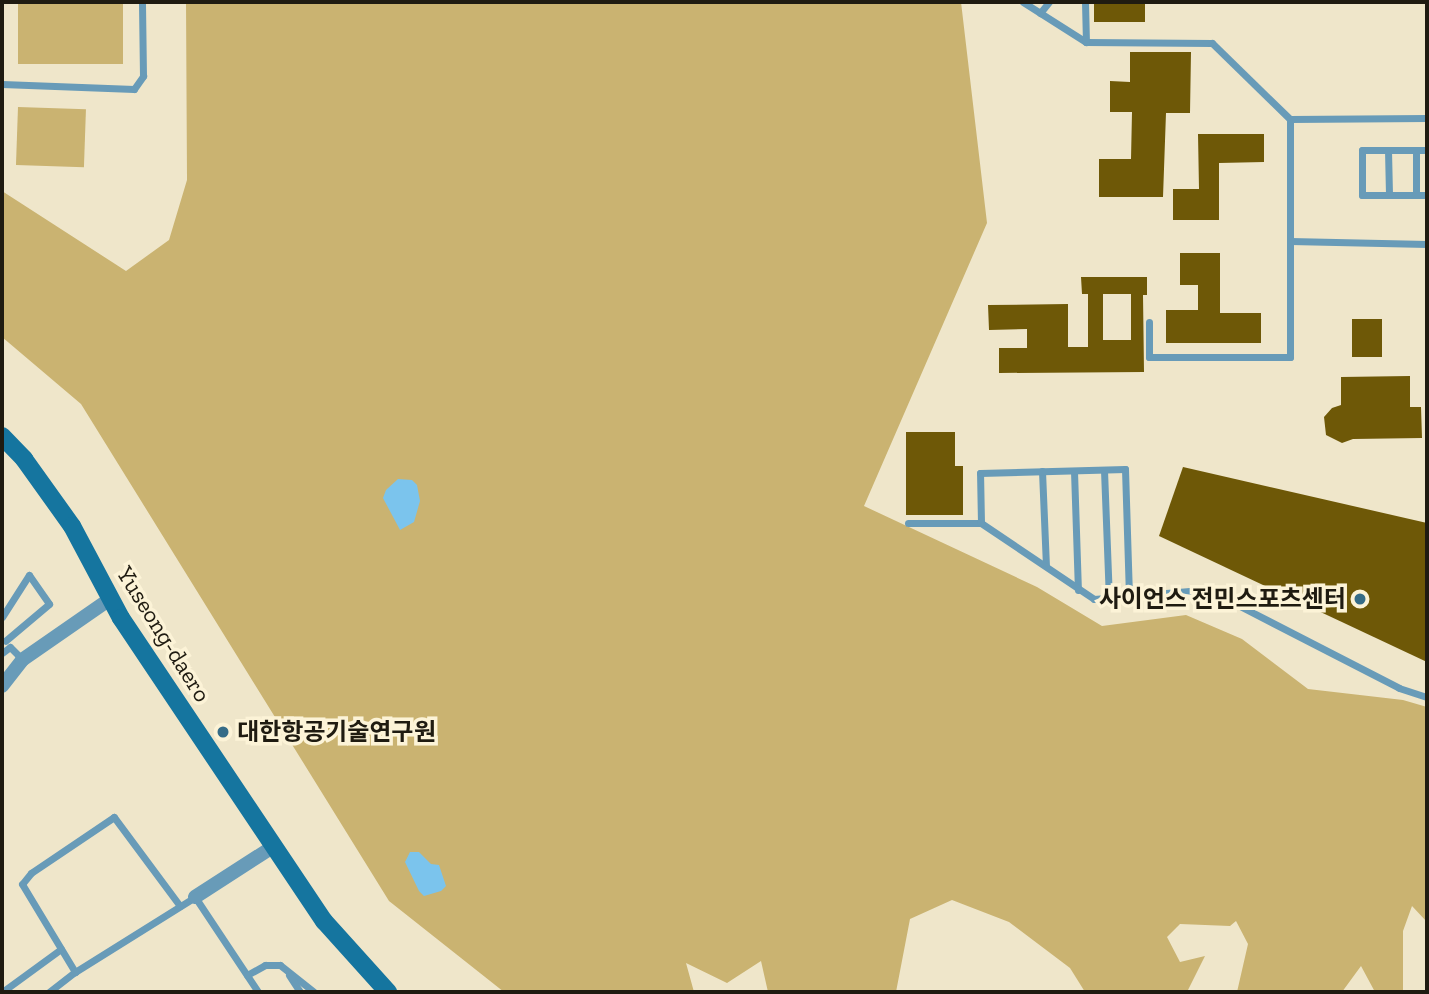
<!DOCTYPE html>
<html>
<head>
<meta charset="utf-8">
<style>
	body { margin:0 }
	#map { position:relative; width:1429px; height:994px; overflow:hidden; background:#efe6ca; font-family:"Zilla Slab","Noto Sans KR",serif }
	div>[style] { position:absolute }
	.green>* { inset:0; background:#cab371; transform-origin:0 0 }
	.water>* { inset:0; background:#7bc4ed }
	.building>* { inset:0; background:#6e5807; transform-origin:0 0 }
	.service>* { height:7px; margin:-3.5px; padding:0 3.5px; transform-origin:3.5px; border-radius:3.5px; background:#689bb8 }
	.minor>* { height:14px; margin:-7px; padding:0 7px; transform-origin:7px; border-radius:7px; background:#689bb8 }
	.secondary>* { height:18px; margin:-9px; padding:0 9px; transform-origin:9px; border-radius:9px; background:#15759f }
	.dots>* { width:19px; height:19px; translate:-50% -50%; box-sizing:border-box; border:4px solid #fcf3d7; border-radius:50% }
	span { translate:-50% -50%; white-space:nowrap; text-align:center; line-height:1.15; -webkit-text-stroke:7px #fcf3d7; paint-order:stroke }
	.poi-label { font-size:24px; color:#1f1b11; font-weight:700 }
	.right { translate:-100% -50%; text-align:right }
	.left { translate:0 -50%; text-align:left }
	.street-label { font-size:24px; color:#1f1b11 }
	.frame { position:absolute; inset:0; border:4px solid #1f1b11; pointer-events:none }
</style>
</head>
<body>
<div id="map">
	<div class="green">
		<i style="left:18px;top:2px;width:105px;height:62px"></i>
		<i style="clip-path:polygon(186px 2px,961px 2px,987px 223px,864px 506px,1037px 587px,1102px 626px,1186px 615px,1242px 639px,1308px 689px,1403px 700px,1427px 707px,1427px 922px,1412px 906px,1403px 931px,1403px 992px,1375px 992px,1361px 966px,1342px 992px,1237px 992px,1248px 944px,1236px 921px,1230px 926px,1180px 924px,1167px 937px,1180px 962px,1205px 956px,1187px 992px,1085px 992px,1070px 968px,1009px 922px,952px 900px,910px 919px,896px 992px,768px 992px,761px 961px,727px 983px,686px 963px,694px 992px,504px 992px,389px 901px,81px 404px,2px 337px,2px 191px,126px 271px,169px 240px,187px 180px)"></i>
		<i style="left:18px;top:107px;width:68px;height:58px;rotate:2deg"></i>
	</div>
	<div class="water">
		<i style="clip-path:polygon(398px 479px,412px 480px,417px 485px,420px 501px,414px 522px,400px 530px,383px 498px,386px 490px)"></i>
		<i style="clip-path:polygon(410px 852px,419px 852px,431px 864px,439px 865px,446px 886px,441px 891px,424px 896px,419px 891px,405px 862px)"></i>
	</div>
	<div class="building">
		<i style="left:1094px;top:2px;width:51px;height:20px"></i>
		<i style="clip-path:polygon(1130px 52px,1191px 52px,1190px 113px,1166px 113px,1163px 197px,1099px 197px,1099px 159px,1131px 159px,1132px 112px,1110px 112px,1110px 81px,1130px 82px)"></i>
		<i style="clip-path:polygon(1198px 134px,1264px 134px,1264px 162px,1219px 163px,1219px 220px,1173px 220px,1173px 189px,1199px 189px)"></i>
		<i style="clip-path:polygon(1180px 253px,1220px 253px,1220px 313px,1261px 313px,1261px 343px,1166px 343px,1166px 310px,1198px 310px,1198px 285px,1180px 285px)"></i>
		<i style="clip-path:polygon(evenodd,1081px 277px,1147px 277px,1147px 295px,1143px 295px,1144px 372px,999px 373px,999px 348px,1027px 348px,1027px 329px,989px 330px,988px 305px,1068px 304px,1068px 347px,1088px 347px,1088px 294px,1082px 294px,1081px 277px,1103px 294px,1131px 294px,1131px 340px,1103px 340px,1103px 294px)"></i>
		<i style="left:1352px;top:319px;width:30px;height:38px"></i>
		<i style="clip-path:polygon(1410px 376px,1410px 407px,1421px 407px,1422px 438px,1353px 439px,1342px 443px,1326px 435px,1324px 417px,1332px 408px,1341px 405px,1341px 377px)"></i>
		<i style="clip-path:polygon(906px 432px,955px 432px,955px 466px,963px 466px,963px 515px,906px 515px)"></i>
		<i style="clip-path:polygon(1183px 467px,1427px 523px,1427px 662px,1159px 536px)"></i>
	</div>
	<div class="service">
		<i style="left:1023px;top:2px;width:75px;rotate:32.4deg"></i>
		<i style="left:1086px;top:42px;width:126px;rotate:0.5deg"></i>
		<i style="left:1212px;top:43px;width:109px;rotate:44.3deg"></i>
		<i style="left:1290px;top:119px;width:137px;rotate:-0.4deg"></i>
		<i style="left:1085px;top:2px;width:40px;rotate:88.6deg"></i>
		<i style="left:1040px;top:13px;width:14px;rotate:-51deg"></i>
		<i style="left:2px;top:84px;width:132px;rotate:2.2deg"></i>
		<i style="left:134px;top:89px;width:16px;rotate:-55deg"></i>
		<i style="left:143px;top:76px;width:74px;rotate:-90.8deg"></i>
		<i style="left:1388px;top:150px;width:45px;rotate:88.7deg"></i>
		<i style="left:1416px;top:150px;width:45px;rotate:90deg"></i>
		<i style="left:1427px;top:150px;width:65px;rotate:180deg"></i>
		<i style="left:1362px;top:150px;width:45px;rotate:90deg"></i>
		<i style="left:1362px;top:195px;width:65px"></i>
		<i style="left:1290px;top:241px;width:137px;rotate:1.3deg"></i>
		<i style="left:1149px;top:322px;width:35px;rotate:90deg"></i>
		<i style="left:1149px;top:357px;width:141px"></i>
		<i style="left:1290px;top:357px;width:238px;rotate:-90deg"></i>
		<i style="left:1104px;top:470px;width:130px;rotate:87.8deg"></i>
		<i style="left:1042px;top:471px;width:94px;rotate:87.6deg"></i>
		<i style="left:1074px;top:471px;width:119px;rotate:88.1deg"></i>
		<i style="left:908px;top:523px;width:73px"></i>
		<i style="left:981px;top:523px;width:136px;rotate:33.9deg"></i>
		<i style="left:1094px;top:599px;width:108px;rotate:-4.8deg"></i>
		<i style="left:1202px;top:590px;width:32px;rotate:22deg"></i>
		<i style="left:1232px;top:602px;width:188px;rotate:27.2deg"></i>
		<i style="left:1399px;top:688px;width:29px;rotate:18deg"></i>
		<i style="left:981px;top:523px;width:50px;rotate:-91.1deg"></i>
		<i style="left:980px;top:473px;width:145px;rotate:-1.6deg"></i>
		<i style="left:1125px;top:469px;width:128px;rotate:88.2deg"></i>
		<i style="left:2px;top:617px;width:50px;rotate:-57.3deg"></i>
		<i style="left:29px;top:575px;width:35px;rotate:55deg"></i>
		<i style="left:49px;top:604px;width:57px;rotate:139.9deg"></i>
		<i style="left:2px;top:653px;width:10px;rotate:-37deg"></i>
		<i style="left:10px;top:647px;width:17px;rotate:45deg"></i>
		<i style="left:180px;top:906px;width:111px;rotate:-126.6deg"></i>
		<i style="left:114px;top:817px;width:100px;rotate:146deg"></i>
		<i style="left:31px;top:873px;width:14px;rotate:129deg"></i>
		<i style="left:22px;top:884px;width:103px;rotate:58.9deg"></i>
		<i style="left:75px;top:972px;width:142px;rotate:-32deg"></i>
		<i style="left:195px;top:897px;width:114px;rotate:56.4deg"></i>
		<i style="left:247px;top:975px;width:21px;rotate:-29deg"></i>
		<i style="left:265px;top:965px;width:15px"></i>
		<i style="left:280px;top:965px;width:43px;rotate:38.5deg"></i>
		<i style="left:289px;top:975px;width:20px;rotate:57deg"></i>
		<i style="left:2px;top:992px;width:73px;rotate:-36.1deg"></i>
		<i style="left:49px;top:992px;width:33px;rotate:-38deg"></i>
	</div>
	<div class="minor">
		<i style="left:2px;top:686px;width:33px;rotate:-52deg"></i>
		<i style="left:22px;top:660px;width:107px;rotate:-34.7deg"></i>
		<i style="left:195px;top:897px;width:94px;rotate:-32.8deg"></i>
	</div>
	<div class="secondary">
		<i style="left:2px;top:436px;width:32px;rotate:46deg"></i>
		<i style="left:24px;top:459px;width:82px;rotate:54.4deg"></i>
		<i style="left:72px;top:526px;width:104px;rotate:62deg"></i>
		<i style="left:121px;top:618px;width:365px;rotate:56.2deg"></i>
		<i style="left:324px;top:921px;width:96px;rotate:48deg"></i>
	</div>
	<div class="dots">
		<i style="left:1360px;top:599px;background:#366c87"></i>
		<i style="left:223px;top:732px;background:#366c87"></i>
	</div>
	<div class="poi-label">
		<span class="right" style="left:1346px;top:599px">사이언스 전민스포츠센터</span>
		<span class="left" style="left:237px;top:732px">대한항공기술연구원</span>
	</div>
	<div class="street-label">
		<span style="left:164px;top:634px;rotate:58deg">Yuseong-daero</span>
	</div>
	<div class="frame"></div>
</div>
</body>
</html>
